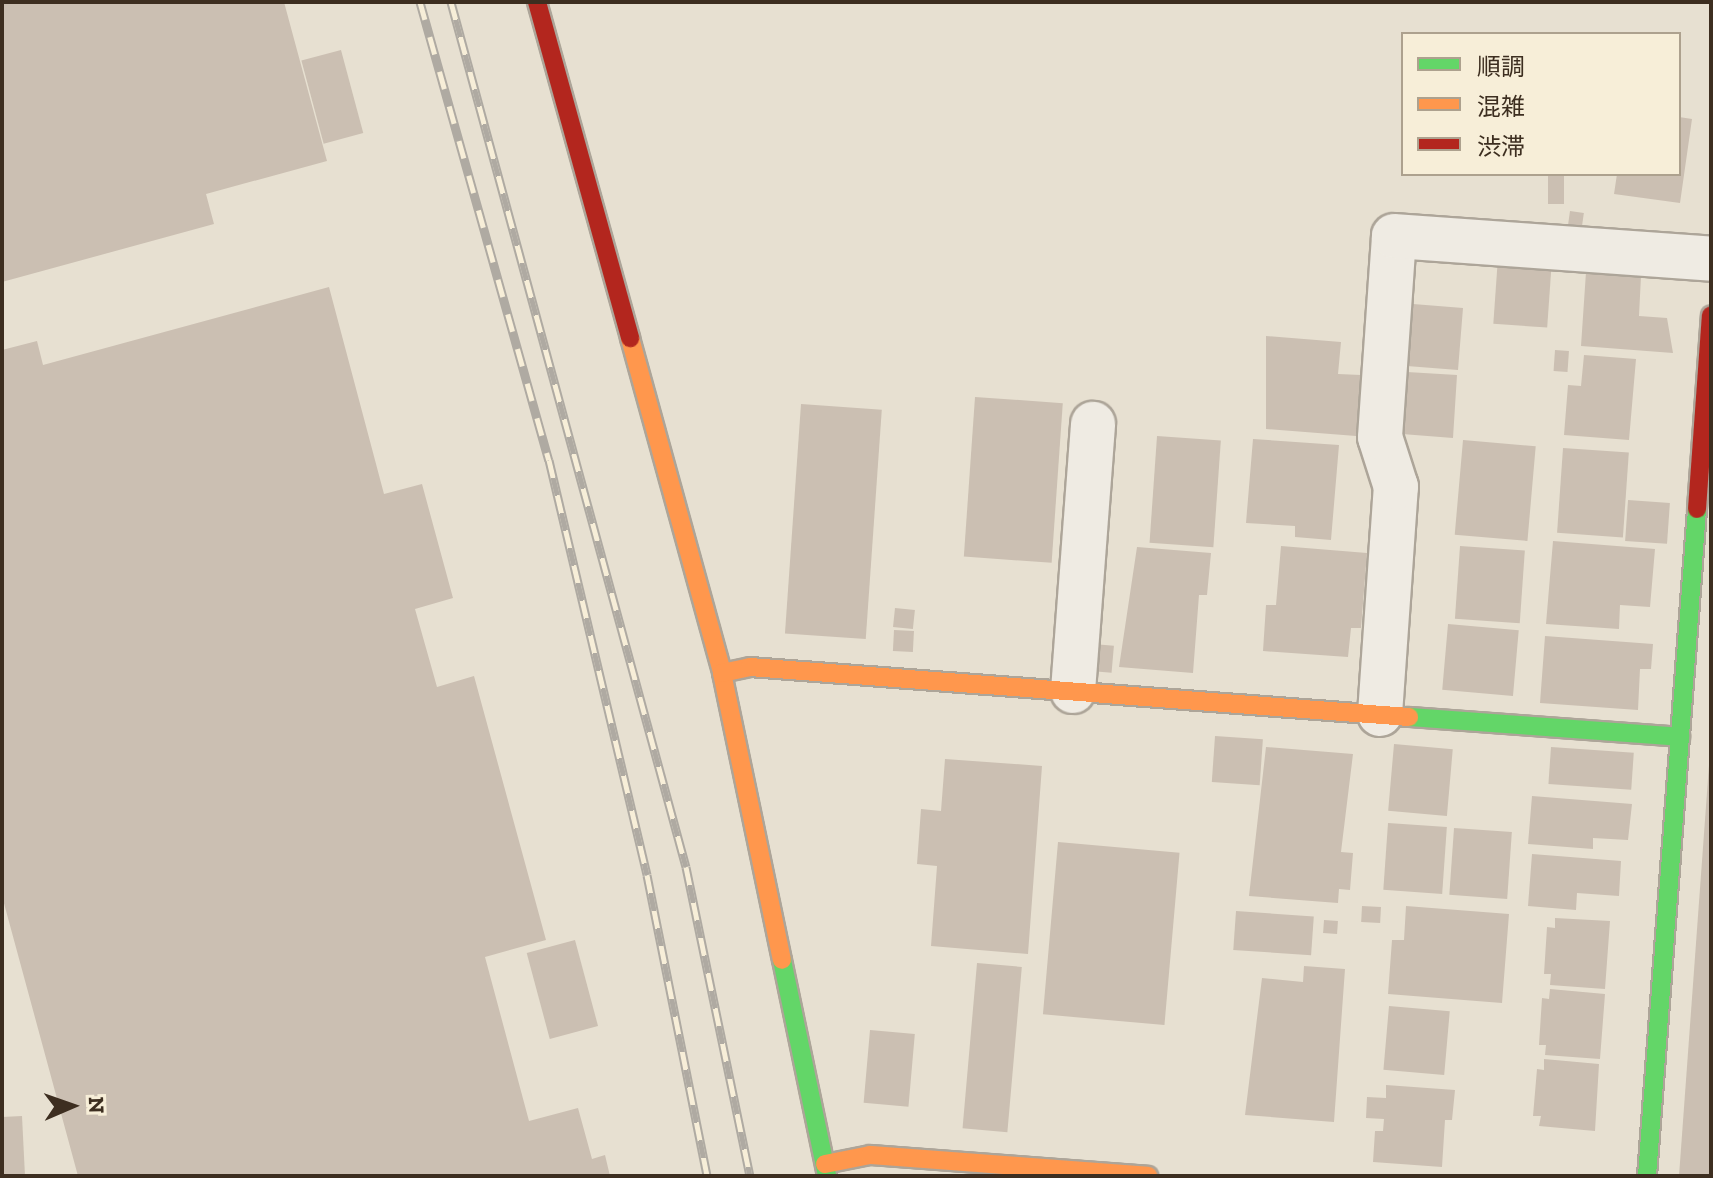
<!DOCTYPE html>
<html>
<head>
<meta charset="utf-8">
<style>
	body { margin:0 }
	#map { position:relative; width:1713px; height:1178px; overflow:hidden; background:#e7e0d1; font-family:"Zilla Slab","Noto Sans JP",serif }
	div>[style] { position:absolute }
	.building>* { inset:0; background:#cbbfb2; transform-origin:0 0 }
	.roads { filter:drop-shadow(2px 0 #ada599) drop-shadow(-2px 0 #ada599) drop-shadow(0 2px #ada599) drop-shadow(0 -2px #ada599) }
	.street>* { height:44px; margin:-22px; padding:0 22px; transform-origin:22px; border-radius:22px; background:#efebe3 }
	.fast>* { height:18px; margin:-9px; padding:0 9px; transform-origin:9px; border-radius:9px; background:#63d668 }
	.slow>* { height:18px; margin:-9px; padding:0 9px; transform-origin:9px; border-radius:9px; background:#ff974d }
	.jam>* { height:18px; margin:-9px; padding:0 9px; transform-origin:9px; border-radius:9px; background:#b3261e }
	.rail>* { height:9px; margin-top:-4.5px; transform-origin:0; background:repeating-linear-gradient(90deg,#f7eed8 0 18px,#afaaa2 0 36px); box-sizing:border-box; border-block:2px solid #afaaa2 }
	span { translate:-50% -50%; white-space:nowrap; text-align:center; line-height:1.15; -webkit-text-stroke:6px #f7eed8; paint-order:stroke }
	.frame { position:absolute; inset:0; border:4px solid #3d2e20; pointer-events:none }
	.legend { position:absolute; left:1401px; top:32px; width:280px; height:144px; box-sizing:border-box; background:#f7eed8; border:2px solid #ada18e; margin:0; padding:10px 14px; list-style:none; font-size:24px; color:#3d2e20 }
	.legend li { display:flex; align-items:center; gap:16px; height:40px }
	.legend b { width:40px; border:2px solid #ada18e }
	.north { position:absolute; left:32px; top:1066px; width:80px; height:80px; -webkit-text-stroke:6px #f7eed8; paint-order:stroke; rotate:88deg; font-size:22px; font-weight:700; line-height:32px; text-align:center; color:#3d2e20 }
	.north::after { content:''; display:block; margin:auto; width:28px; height:36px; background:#3d2e20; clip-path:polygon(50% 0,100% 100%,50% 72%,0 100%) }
</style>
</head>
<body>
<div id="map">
	<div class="building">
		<i style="clip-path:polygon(2px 2px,284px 2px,327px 161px,206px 194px,214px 224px,2px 282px)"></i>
		<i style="left:341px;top:50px;width:86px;height:41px;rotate:75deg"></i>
		<i style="clip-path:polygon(1679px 117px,1692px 119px,1680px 203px,1614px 194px,1617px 174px,1679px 174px)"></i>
		<i style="left:1548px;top:174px;width:16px;height:30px"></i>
		<i style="left:1570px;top:211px;width:14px;height:19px;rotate:8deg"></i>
		<i style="left:1498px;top:257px;width:54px;height:67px;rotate:4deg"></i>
		<i style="clip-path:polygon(1586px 272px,1641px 276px,1639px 316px,1667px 318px,1673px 353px,1581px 346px)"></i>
		<i style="clip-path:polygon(329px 287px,384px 494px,422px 484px,453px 598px,415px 609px,437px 687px,474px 676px,546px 940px,485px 957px,529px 1121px,578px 1108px,592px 1159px,605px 1155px,610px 1176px,78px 1176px,2px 896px,2px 350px,37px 341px,43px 365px)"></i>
		<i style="clip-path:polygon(1413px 304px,1463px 308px,1458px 370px,1407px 366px,1408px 358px,1401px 358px,1404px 311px,1412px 312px)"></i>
		<i style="clip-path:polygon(1266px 336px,1341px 342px,1338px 374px,1361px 375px,1356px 436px,1266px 429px)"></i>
		<i style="left:1555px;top:350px;width:14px;height:21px;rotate:4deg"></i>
		<i style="clip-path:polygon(1584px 355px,1636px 359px,1629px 440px,1564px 435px,1568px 385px,1581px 386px)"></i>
		<i style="clip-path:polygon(1407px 372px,1457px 375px,1453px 438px,1402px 434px,1400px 379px,1407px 379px)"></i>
		<i style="left:975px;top:397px;width:88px;height:160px;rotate:4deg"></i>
		<i style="left:801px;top:404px;width:81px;height:230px;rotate:4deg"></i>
		<i style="left:1157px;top:436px;width:64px;height:107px;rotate:4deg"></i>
		<i style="clip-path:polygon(1253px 439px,1339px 445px,1331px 540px,1295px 537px,1295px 526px,1246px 523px)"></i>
		<i style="left:1463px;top:440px;width:73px;height:95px;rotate:5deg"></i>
		<i style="left:1563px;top:448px;width:66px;height:85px;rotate:4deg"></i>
		<i style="left:1628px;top:500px;width:42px;height:41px;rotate:4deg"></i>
		<i style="clip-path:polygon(1553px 541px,1655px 549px,1650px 607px,1620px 605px,1619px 629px,1546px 624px)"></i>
		<i style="clip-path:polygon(1281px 546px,1367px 553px,1361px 628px,1351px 628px,1348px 657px,1263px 651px,1266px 605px,1276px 605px)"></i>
		<i style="left:1460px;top:546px;width:65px;height:73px;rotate:4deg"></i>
		<i style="clip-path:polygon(1137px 547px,1211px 553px,1207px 595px,1199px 595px,1193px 673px,1119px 667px)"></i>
		<i style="left:895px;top:608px;width:20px;height:19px;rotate:6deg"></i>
		<i style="left:1448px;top:624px;width:71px;height:66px;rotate:5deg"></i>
		<i style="left:894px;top:630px;width:20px;height:21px;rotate:3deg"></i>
		<i style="clip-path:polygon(1545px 636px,1653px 644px,1651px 669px,1640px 669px,1638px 710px,1540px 703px)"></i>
		<i style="left:1093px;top:644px;width:21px;height:27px;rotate:5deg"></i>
		<i style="left:1215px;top:736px;width:48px;height:46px;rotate:4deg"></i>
		<i style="left:1394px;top:744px;width:59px;height:67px;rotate:5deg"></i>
		<i style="clip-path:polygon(1266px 747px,1353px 754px,1341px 852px,1353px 853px,1350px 890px,1339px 889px,1338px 903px,1249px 896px)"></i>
		<i style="left:1551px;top:747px;width:83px;height:37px;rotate:4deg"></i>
		<i style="clip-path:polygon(945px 759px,1042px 766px,1028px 954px,931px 946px,937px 866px,917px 864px,921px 809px,941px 811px)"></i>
		<i style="clip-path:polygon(1709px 765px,1711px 1176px,1679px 1176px)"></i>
		<i style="clip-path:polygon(1532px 796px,1632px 804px,1628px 840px,1593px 838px,1593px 849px,1528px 844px)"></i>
		<i style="left:1388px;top:823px;width:59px;height:67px;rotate:4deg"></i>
		<i style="left:1454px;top:828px;width:58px;height:67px;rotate:4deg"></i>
		<i style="left:1058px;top:842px;width:122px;height:173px;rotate:5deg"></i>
		<i style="clip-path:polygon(1532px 854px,1621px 861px,1619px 896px,1577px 893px,1576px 910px,1528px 906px)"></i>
		<i style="left:1362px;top:906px;width:19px;height:16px;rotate:3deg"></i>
		<i style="clip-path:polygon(1406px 906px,1509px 914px,1502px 1003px,1388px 994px,1392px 940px,1404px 940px)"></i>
		<i style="left:1236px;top:911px;width:78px;height:39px;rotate:4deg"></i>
		<i style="clip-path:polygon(1555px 918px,1610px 921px,1605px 989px,1550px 985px,1551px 974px,1544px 974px,1547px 927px,1555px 928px)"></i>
		<i style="left:1324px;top:920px;width:14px;height:13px;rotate:4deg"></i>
		<i style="left:575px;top:940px;width:89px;height:50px;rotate:75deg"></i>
		<i style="left:977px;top:963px;width:45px;height:166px;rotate:5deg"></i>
		<i style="clip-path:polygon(1304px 966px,1345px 969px,1334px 1122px,1245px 1115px,1262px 978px,1303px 982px)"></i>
		<i style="clip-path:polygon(1550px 989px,1605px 994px,1600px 1059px,1545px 1055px,1546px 1045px,1539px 1045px,1542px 998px,1549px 999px)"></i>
		<i style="left:1389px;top:1006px;width:61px;height:64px;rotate:5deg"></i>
		<i style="left:870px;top:1030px;width:45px;height:73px;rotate:5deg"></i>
		<i style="clip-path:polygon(1544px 1059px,1599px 1064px,1595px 1131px,1539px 1126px,1541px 1116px,1533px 1116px,1537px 1069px,1544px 1070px)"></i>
		<i style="clip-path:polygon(1386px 1085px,1455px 1090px,1452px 1120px,1445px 1120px,1442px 1167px,1373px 1162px,1375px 1131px,1383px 1131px,1384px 1119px,1366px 1118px,1367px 1097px,1386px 1098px)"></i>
		<i style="clip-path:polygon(22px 1116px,25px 1176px,2px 1176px,2px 1117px)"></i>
	</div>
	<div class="roads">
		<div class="street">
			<i style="left:1073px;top:691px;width:268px;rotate:-85.7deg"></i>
			<i style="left:1380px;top:714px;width:228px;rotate:-86deg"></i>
			<i style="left:1396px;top:487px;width:52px;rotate:-107.7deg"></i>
			<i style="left:1380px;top:437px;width:201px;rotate:-86deg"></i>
			<i style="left:1394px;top:236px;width:318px;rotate:4.1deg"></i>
		</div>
		<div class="fast">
			<i style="left:1409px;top:717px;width:272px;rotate:4.2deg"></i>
			<i style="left:782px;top:960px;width:221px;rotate:78.2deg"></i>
			<i style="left:1647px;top:1176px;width:669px;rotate:-85.71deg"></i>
		</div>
		<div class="slow">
			<i style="left:630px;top:338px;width:347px;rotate:74.6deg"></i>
			<i style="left:722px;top:673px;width:293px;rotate:78.2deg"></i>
			<i style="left:722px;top:673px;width:29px;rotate:-12deg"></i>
			<i style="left:750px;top:667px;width:661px;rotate:4.34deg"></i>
			<i style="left:825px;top:1164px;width:46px;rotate:-11.3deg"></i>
			<i style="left:870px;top:1155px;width:279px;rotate:4.3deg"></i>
		</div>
		<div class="jam">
			<i style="left:537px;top:2px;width:349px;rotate:74.5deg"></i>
			<i style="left:1697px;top:509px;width:194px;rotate:-85.9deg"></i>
		</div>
	</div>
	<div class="rail">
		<i style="left:420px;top:2px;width:476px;rotate:74.3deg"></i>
		<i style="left:549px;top:460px;width:426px;rotate:76.7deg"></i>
		<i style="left:647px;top:875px;width:307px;rotate:78.7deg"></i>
		<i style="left:451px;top:2px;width:896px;rotate:74.8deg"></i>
		<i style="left:686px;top:867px;width:316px;rotate:78.3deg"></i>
	</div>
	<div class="frame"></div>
	<ul class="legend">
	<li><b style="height:10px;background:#63d668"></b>順調</li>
	<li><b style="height:10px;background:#ff974d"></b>混雑</li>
	<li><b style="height:10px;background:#b3261e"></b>渋滞</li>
	</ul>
	<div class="north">N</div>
</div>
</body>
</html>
